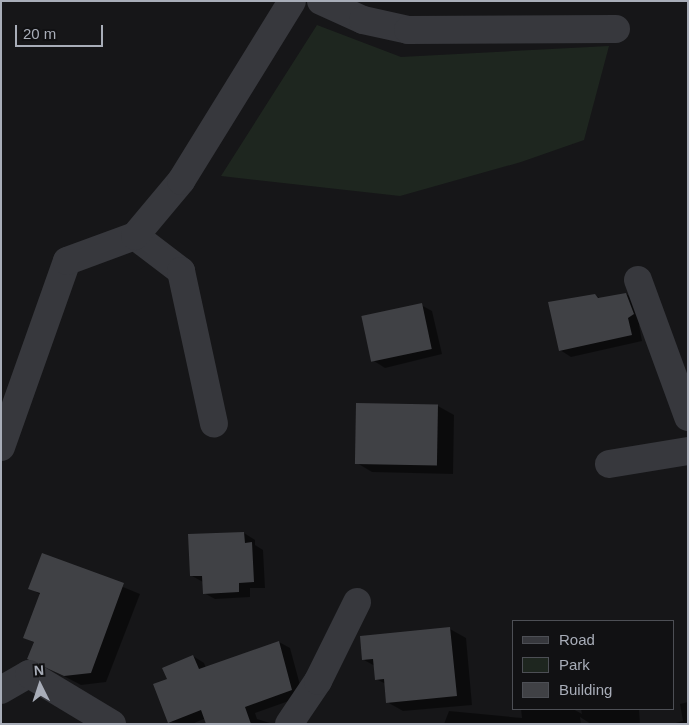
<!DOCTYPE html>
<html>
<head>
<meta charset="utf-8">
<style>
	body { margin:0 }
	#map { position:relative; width:689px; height:725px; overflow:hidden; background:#161618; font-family:Arial,sans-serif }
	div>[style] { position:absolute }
	.green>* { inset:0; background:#1e261f }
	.shadow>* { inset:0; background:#0007 }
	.building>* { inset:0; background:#404145; transform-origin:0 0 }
	.minor>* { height:28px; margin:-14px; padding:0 14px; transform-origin:14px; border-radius:14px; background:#37383d }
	span { translate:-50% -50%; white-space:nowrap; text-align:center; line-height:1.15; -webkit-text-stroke:4px #111113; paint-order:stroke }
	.frame { position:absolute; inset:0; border:2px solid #a8adb8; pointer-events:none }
	.legend { position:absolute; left:512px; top:620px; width:162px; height:90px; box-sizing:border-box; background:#111113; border:1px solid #4d4f55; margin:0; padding:6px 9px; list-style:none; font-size:15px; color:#a8adb8 }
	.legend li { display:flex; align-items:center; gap:10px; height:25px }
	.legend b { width:25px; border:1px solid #4d4f55 }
	.north { position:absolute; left:15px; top:660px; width:50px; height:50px; -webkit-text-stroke:4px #111113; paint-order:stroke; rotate:356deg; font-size:14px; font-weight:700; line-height:20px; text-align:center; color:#a8adb8 }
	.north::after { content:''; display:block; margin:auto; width:18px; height:22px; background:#a8adb8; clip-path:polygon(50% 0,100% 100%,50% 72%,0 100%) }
	.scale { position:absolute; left:15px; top:25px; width:88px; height:22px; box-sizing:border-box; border:2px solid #a8adb8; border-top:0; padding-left:6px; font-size:15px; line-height:18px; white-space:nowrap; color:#a8adb8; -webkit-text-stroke:4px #111113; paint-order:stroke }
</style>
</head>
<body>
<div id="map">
	<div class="green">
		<i style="clip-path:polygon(317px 25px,401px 57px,609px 46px,584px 140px,521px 162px,400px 196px,221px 176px)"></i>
	</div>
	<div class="shadow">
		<i style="clip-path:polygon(626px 294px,637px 301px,644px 321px,639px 325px,642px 341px,571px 357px,560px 350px,595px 295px,601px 299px)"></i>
		<i style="clip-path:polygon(421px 305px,432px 311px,442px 354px,385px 368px,374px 361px)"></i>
		<i style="clip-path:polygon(358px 405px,438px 406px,454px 415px,453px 474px,372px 472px,357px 463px)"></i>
		<i style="clip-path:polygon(244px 533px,255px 540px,255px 545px,263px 550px,265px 588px,250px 588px,250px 597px,215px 599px,204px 593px,203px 582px,192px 576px)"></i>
		<i style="clip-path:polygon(43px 554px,140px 594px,106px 682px,81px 685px,29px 658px,35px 643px,25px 638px,41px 595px,30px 588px)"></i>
		<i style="clip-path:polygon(620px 620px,622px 621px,587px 621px)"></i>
		<i style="clip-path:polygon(450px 629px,466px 638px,472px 705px,403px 711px,387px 702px,386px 684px,376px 679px,375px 666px,364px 660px)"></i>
		<i style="clip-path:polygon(279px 642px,290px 648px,303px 696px,255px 713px,257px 719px,273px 724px,208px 724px,206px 718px,192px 724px,169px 722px,168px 680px,193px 656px,204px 663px,206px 668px)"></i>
		<i style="clip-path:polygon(688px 702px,688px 724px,672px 724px,683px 721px,680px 704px)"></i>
		<i style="clip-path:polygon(521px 709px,573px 709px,582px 714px,581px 709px,639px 709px,640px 724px,591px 724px,580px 717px,581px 724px,444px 724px,449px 711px,522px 718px)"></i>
	</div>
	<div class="building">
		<i style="clip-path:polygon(626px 293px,634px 314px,628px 318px,632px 335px,559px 351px,548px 302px,595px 294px,598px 298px)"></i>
		<i style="left:422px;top:303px;width:47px;height:62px;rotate:78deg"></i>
		<i style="left:356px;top:403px;width:82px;height:61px;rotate:1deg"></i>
		<i style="clip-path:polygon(244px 532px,245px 543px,252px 542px,254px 582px,239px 583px,239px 592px,203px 594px,202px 576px,190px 576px,188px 534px)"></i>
		<i style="clip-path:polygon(42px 553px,124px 583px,91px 673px,64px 676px,27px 659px,34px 642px,23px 638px,40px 593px,28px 589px)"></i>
		<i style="clip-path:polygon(450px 627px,457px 696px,386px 703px,384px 679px,375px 680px,373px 659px,362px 660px,360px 636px)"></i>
		<i style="clip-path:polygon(279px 641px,292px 690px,245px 707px,251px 724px,206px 724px,201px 710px,168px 723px,153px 684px,167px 679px,162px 668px,193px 655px,199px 669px)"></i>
	</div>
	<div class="minor">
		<i style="left:321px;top:1px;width:46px;rotate:24.3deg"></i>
		<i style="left:363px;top:20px;width:46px;rotate:12.5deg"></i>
		<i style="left:408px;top:30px;width:208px;rotate:-0.3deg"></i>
		<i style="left:135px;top:236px;width:58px;rotate:37.3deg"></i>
		<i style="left:181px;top:271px;width:156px;rotate:77.8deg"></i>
		<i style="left:638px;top:280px;width:146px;rotate:69.9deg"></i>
		<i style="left:1px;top:447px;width:197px;rotate:-70.5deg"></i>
		<i style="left:67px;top:261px;width:72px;rotate:-20.2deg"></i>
		<i style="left:135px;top:236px;width:72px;rotate:-50.1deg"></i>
		<i style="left:181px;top:181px;width:211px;rotate:-58.3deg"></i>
		<i style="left:609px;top:464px;width:80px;rotate:-9.3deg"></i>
		<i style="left:1px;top:690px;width:32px;rotate:-30deg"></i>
		<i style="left:29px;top:674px;width:97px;rotate:31.1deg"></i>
		<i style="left:289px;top:724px;width:52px;rotate:-56deg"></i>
		<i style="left:318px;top:681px;width:88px;rotate:-63.7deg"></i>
	</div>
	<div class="frame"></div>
	<ul class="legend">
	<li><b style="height:6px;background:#37383d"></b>Road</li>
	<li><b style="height:14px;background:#1e261f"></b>Park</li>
	<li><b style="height:14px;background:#404145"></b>Building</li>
	</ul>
	<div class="north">N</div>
	<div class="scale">20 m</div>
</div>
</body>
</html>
